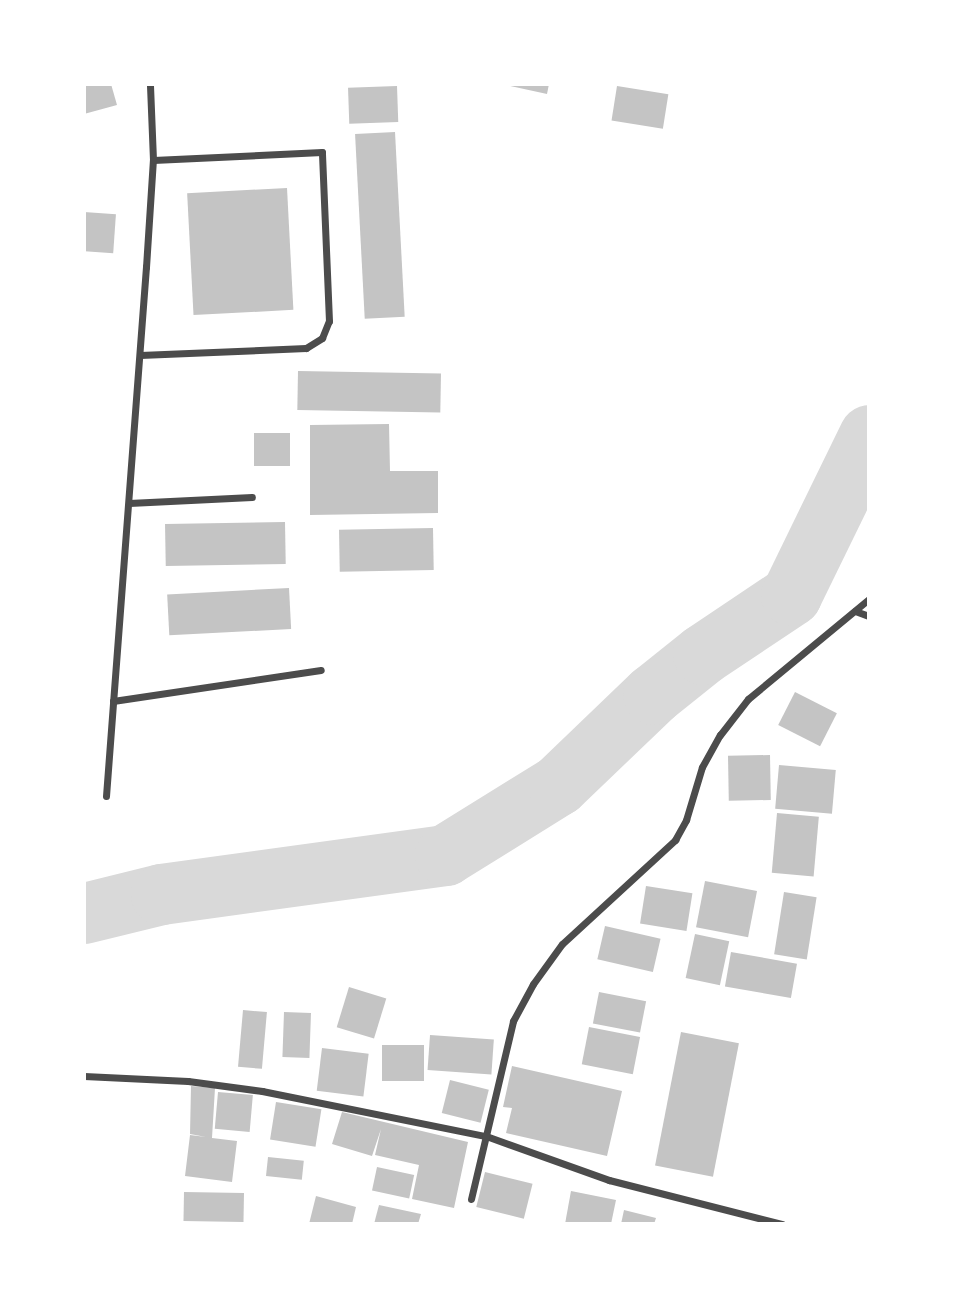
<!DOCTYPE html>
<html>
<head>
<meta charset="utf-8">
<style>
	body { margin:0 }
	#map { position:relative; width:953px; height:1308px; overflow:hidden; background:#fff; font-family:"Public Sans",sans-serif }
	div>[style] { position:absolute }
	.river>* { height:61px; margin:-30.5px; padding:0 30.5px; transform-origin:30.5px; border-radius:30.5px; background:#d9d9d9 }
	.building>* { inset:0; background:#c4c4c4; transform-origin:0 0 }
	.minor>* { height:7px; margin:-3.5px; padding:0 3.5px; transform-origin:3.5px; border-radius:3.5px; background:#4c4c4c }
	span { translate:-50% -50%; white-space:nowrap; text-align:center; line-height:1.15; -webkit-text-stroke:5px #fff; paint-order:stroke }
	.frame { position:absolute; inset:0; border:86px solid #fff; pointer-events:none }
</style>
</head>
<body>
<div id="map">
	<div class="river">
		<i style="left:84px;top:913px;width:79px;rotate:-13.9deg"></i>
		<i style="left:161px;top:894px;width:287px;rotate:-7.8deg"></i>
		<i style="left:445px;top:855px;width:133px;rotate:-31.8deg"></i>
		<i style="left:558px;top:785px;width:132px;rotate:-43.8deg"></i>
		<i style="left:653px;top:694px;width:64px;rotate:-38.7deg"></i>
		<i style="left:703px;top:654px;width:106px;rotate:-33.8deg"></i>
		<i style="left:791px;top:595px;width:178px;rotate:-64deg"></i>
	</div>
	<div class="building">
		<i style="clip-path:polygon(84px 84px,111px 84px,117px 105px,84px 114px)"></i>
		<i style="clip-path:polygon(501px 84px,549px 84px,547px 94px)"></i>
		<i style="left:397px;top:86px;width:36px;height:49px;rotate:88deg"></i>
		<i style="left:617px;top:86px;width:52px;height:35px;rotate:9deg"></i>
		<i style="left:395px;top:132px;width:185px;height:40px;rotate:87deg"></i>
		<i style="left:287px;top:188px;width:122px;height:100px;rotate:87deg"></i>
		<i style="left:84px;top:212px;width:32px;height:39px;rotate:4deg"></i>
		<i style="left:298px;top:371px;width:143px;height:39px;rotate:1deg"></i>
		<i style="clip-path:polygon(389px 424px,390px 471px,438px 471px,438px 513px,310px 515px,310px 425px)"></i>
		<i style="left:254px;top:433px;width:36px;height:33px"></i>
		<i style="left:285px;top:522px;width:42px;height:120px;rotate:89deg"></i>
		<i style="left:433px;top:528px;width:42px;height:94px;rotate:89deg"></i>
		<i style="left:289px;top:588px;width:41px;height:122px;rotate:87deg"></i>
		<i style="left:795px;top:692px;width:47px;height:37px;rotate:27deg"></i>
		<i style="left:770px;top:755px;width:45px;height:42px;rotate:89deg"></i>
		<i style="left:779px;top:765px;width:57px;height:44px;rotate:5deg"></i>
		<i style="left:777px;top:813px;width:42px;height:60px;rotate:5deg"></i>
		<i style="left:705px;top:881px;width:53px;height:47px;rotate:11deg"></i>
		<i style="left:646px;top:886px;width:47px;height:38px;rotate:9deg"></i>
		<i style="left:784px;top:892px;width:33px;height:63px;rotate:9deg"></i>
		<i style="left:605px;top:926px;width:57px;height:34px;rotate:13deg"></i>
		<i style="left:695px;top:934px;width:35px;height:45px;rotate:12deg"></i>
		<i style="left:731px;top:952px;width:67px;height:35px;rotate:10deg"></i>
		<i style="left:349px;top:987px;width:39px;height:42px;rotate:17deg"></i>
		<i style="left:599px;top:992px;width:48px;height:32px;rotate:11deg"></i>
		<i style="left:243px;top:1010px;width:24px;height:57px;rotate:5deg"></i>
		<i style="left:284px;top:1012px;width:27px;height:45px;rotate:2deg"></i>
		<i style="left:589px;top:1027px;width:52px;height:38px;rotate:11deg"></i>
		<i style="left:681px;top:1032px;width:59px;height:136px;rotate:11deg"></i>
		<i style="left:430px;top:1035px;width:64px;height:35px;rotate:4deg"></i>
		<i style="left:382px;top:1045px;width:42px;height:36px"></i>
		<i style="left:322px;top:1048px;width:47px;height:43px;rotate:7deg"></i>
		<i style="clip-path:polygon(512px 1066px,622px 1091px,607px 1156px,506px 1133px,512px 1108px,503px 1107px)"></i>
		<i style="left:450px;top:1080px;width:40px;height:34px;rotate:14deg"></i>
		<i style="clip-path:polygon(191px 1086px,215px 1088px,212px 1138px,237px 1141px,232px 1182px,185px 1176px,190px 1135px,206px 1137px,190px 1134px)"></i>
		<i style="left:218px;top:1092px;width:35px;height:37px;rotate:5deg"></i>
		<i style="left:276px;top:1102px;width:46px;height:38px;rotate:9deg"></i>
		<i style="clip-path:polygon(342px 1112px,468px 1142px,454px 1208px,412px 1199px,419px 1165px,375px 1155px,381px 1129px,372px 1156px,332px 1144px)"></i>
		<i style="left:268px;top:1157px;width:36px;height:19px;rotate:6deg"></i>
		<i style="left:377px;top:1167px;width:38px;height:24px;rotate:12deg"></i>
		<i style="left:485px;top:1172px;width:49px;height:36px;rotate:14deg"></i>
		<i style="clip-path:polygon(571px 1191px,616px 1200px,611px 1224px,565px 1224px)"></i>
		<i style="left:184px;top:1192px;width:60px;height:29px;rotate:1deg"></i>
		<i style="clip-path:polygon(316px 1196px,356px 1207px,352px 1224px,309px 1224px)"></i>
		<i style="clip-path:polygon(379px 1205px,421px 1214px,418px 1224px,374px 1224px)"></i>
		<i style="clip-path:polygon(624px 1210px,656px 1218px,654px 1224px,621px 1224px)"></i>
	</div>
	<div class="minor">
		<i style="left:140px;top:355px;width:166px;rotate:-2.4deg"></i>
		<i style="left:306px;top:348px;width:19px;rotate:-32deg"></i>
		<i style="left:322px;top:338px;width:18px;rotate:-68deg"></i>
		<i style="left:329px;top:321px;width:169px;rotate:-92.4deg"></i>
		<i style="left:322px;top:152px;width:169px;rotate:177.3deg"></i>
		<i style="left:129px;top:503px;width:123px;rotate:-2.8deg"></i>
		<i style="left:855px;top:611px;width:15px;rotate:20deg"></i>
		<i style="left:113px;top:701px;width:210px;rotate:-8.5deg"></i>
		<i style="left:106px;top:796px;width:531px;rotate:-85.68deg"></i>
		<i style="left:146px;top:267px;width:107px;rotate:-86.3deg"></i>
		<i style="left:153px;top:160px;width:76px;rotate:-92.3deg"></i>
		<i style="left:84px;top:1076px;width:104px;rotate:2.8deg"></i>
		<i style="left:188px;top:1081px;width:75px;rotate:7.7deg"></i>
		<i style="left:262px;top:1091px;width:228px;rotate:11.4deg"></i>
		<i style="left:486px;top:1136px;width:131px;rotate:19.7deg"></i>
		<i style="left:609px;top:1180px;width:179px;rotate:14.3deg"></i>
		<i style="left:471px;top:1199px;width:183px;rotate:-76.7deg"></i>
		<i style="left:513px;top:1021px;width:42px;rotate:-61.6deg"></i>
		<i style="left:533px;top:984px;width:49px;rotate:-54.1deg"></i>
		<i style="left:562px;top:944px;width:154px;rotate:-42.6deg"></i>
		<i style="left:675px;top:840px;width:23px;rotate:-61deg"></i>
		<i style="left:686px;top:820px;width:55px;rotate:-73.2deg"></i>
		<i style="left:702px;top:767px;width:37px;rotate:-61deg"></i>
		<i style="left:720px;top:735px;width:46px;rotate:-52.1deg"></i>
		<i style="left:748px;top:699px;width:157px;rotate:-39.6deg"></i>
	</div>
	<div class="frame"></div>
</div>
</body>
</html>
